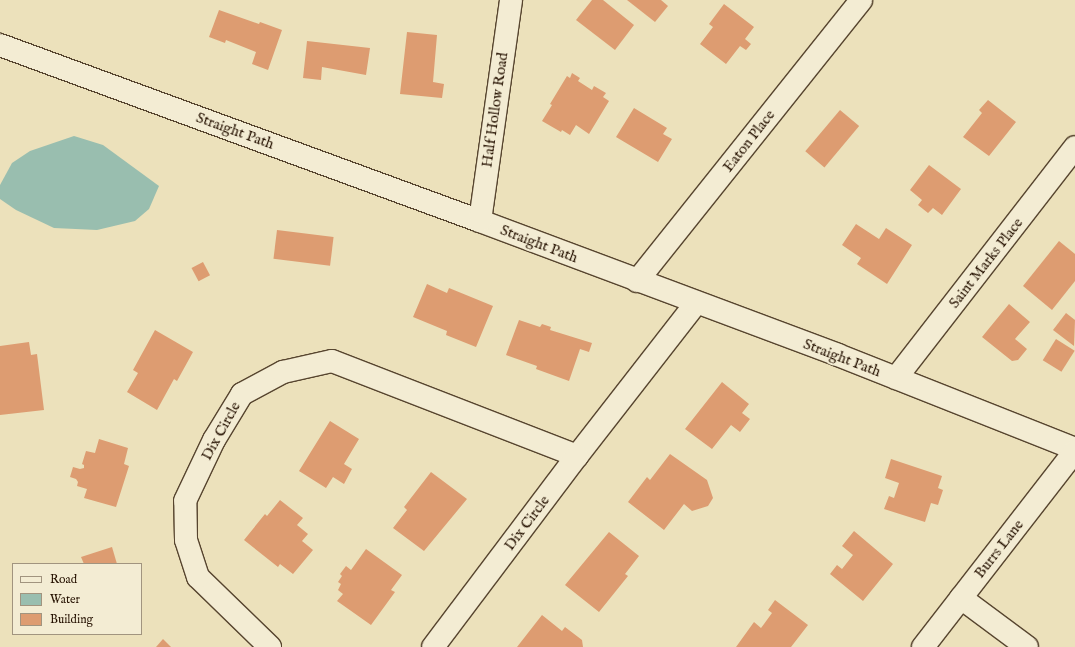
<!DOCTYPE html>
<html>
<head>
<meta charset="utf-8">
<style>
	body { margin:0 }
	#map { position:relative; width:1075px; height:647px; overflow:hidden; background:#ece1bb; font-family:"IM FELL English",serif }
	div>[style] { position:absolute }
	.water>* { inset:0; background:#99beaf }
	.building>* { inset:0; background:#dd9c71; transform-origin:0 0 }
	.roads { filter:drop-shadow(1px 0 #57452f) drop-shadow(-1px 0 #57452f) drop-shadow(0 1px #57452f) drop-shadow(0 -1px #57452f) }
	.street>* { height:22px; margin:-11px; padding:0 11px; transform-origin:11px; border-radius:11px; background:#f3ecd3 }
	.secondary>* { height:22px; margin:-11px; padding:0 11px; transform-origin:11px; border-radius:11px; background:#f3ecd3 }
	span { translate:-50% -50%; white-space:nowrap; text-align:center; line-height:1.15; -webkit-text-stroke:4px #f3ecd3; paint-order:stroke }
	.street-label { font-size:15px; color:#251100 }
	.legend { position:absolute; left:12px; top:563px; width:130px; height:72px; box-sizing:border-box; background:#f3ecd3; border:1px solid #a1947f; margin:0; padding:5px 7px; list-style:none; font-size:12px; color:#251100 }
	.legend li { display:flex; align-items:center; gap:8px; height:20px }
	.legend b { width:20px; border:1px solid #a1947f }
</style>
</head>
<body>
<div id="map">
	<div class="water">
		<i style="clip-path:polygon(74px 136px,103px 145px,159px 186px,149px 209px,135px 221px,97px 230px,54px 228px,16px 210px,0 199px,0 185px,12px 163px,30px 151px)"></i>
	</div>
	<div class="building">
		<i style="clip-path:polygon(592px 0,603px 0,634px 25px,615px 50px,576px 20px)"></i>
		<i style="clip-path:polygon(627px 0,661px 0,668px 6px,655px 22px)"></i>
		<i style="clip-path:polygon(724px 4px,754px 27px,745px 39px,751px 44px,746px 50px,740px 46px,726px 64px,700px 44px,713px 27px,709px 24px)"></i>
		<i style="clip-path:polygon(219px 10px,259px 24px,260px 22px,282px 30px,268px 70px,252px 64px,256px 52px,226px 40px,225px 43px,209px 37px)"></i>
		<i style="clip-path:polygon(407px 32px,437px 35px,433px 82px,444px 84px,442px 98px,400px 94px)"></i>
		<i style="clip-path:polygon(307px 41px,370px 48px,366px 75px,322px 67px,321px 80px,303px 78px)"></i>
		<i style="clip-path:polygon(572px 73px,580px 78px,578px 81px,592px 90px,594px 86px,606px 93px,603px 97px,609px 101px,589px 134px,576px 125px,570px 135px,562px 130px,561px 132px,542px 121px,552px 105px,550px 104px,567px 76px,570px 78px)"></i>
		<i style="clip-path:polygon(988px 100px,1016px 122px,989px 156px,963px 137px,982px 113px,979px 110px)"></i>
		<i style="clip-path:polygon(634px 108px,667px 128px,663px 134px,672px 139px,658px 162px,616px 137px)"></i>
		<i style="left:840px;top:110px;width:25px;height:54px;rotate:40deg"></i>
		<i style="clip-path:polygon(929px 165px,961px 189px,942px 215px,933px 208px,928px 213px,918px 205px,922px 200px,910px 190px)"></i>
		<i style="clip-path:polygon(856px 224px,879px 239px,886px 228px,912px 245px,887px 284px,857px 264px,861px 258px,842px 245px)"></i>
		<i style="left:277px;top:230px;width:57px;height:29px;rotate:7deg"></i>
		<i style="clip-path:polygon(1059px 241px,1075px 254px,1075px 281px,1052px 310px,1023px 286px)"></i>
		<i style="left:203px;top:262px;width:15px;height:13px;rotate:62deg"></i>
		<i style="clip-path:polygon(427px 284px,447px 293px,449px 288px,493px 306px,476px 347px,446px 335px,447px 331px,413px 317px)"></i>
		<i style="clip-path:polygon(1009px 304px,1030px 322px,1015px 339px,1027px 349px,1018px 360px,1012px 361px,982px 337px)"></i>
		<i style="clip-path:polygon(1066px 313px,1075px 320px,1074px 346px,1053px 330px)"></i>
		<i style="clip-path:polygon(519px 320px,540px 327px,542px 324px,551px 327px,550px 330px,592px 343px,589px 352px,580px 349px,569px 381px,536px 369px,537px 366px,506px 355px)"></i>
		<i style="clip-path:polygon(155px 330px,193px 352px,177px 381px,174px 379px,157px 410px,127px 392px,138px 373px,133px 370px)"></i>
		<i style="left:1056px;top:339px;width:22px;height:25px;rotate:32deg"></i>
		<i style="clip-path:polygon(29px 342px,31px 355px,37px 354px,44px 410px,0 415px,0 346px)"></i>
		<i style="clip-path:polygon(722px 382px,749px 404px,742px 413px,750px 419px,740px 432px,731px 425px,712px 449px,685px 429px)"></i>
		<i style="clip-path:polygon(330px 421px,359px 439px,344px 464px,352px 469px,344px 484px,333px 477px,326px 488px,299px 471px)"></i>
		<i style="clip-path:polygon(99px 439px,128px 448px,124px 464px,129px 466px,116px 507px,84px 498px,87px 489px,77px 486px,78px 482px,76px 479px,70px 477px,73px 467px,80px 469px,84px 468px,84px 465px,82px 464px,86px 451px,95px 453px)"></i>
		<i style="clip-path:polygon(670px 454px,707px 480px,713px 498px,708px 506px,692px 511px,684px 504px,664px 530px,628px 502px,647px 477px,650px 480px)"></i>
		<i style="clip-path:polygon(891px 459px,942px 476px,938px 488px,943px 490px,938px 505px,931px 503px,925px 522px,884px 509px,889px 496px,894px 498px,899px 483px,885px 478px)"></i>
		<i style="clip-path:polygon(431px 472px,467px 499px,424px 551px,393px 528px,407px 510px,404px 507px)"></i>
		<i style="clip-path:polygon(280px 500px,303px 518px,297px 525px,308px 534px,302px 541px,313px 550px,293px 574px,280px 564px,278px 567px,244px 540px,265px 514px,267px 516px)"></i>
		<i style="clip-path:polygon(854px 531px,893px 564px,863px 601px,830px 574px,837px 565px,842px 569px,853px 555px,842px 546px)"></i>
		<i style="clip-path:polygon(609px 532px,639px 556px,625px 574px,628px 576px,599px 612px,565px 585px)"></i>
		<i style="clip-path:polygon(112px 547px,117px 564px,84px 564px,81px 557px)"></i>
		<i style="clip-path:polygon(366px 549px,402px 575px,391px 590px,395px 592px,371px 625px,337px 601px,343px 594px,338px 590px,341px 584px,338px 582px,342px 576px,340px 574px,346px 566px,351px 570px)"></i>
		<i style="clip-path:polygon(775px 600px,808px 625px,791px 647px,736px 647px,754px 622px,761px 628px,772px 613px,768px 610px)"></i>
		<i style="clip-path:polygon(542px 615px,562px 631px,565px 627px,582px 640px,583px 647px,517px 647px)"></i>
		<i style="clip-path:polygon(163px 639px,171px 647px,156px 647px)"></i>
	</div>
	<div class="roads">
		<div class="street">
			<i style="left:637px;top:281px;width:359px;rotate:-51.4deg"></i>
			<i style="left:896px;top:378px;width:292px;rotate:-52.2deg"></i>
			<i style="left:577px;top:456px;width:194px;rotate:-52.1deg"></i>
			<i style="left:961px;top:598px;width:82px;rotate:36.6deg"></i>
			<i style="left:270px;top:647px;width:100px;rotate:-135.8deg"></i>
			<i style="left:198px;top:577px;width:39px;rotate:-108deg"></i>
			<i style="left:186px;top:540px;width:39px;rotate:-91deg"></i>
			<i style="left:185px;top:501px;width:68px;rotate:-64.6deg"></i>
			<i style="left:214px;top:440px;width:54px;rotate:-58.7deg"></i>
			<i style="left:242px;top:394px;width:47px;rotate:-28.2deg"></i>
			<i style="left:283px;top:372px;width:50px;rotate:-12.7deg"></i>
			<i style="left:332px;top:361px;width:263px;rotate:21.2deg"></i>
			<i style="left:577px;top:456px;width:239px;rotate:127deg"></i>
		</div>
		<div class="secondary">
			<i style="left:0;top:45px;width:511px;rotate:20.14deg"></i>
			<i style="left:480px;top:221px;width:382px;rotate:20.5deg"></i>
			<i style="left:838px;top:355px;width:255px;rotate:21.6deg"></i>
			<i style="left:480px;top:221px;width:223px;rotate:-82deg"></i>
			<i style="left:923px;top:647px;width:248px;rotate:-52.2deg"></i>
		</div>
	</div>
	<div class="street-label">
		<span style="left:495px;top:110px;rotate:-82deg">Half Hollow Road</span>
		<span style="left:235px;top:131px;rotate:20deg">Straight Path</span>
		<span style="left:749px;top:141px;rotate:-52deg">Eaton Place</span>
		<span style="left:539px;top:244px;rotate:21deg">Straight Path</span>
		<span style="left:986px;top:263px;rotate:-52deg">Saint Marks Place</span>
		<span style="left:842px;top:358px;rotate:21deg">Straight Path</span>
		<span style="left:221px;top:431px;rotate:-61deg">Dix Circle</span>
		<span style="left:527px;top:523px;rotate:-53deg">Dix Circle</span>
		<span style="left:999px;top:549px;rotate:-52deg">Burrs Lane</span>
	</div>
	<ul class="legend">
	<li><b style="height:5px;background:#f3ecd3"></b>Road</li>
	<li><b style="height:11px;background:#99beaf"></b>Water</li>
	<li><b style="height:11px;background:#dd9c71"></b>Building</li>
	</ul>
</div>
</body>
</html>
